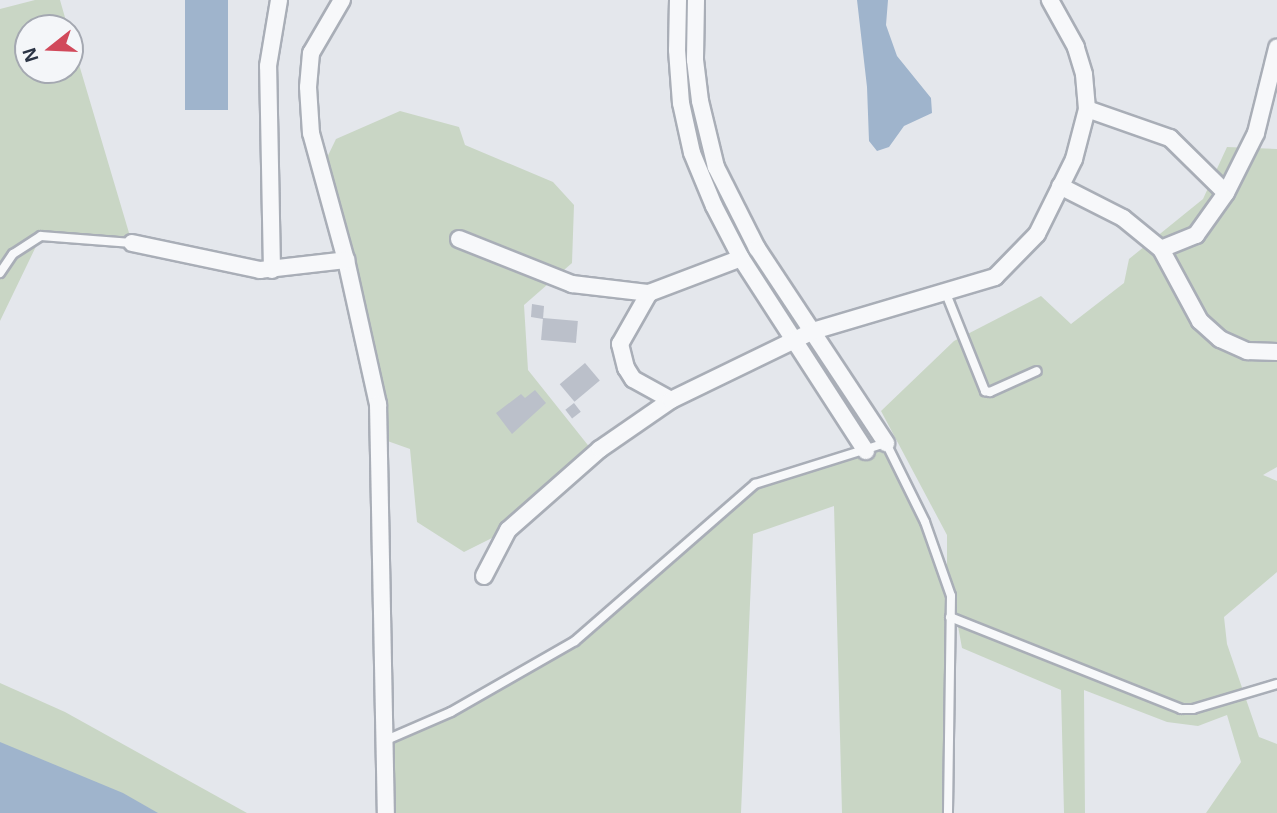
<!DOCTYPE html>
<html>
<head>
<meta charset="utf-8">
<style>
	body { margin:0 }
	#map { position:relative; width:1277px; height:813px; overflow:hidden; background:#e4e7ec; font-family:Arial,sans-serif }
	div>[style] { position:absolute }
	.green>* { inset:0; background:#c9d6c5 }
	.water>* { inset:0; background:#9fb4cc; transform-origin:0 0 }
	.building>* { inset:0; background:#bbc0ca; transform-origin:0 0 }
	.roads { filter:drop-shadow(2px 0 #a9aeb7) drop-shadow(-2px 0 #a9aeb7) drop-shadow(0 2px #a9aeb7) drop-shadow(0 -2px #a9aeb7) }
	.service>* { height:8px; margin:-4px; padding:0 4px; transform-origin:4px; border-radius:4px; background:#f7f8fa }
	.minor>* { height:16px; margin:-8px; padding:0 8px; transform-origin:8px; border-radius:8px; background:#f7f8fa }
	span { translate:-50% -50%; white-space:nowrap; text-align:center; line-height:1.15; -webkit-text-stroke:6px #f4f6f9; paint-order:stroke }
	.north { position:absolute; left:14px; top:14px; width:70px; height:70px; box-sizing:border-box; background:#f4f6f9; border:2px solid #a4a8b1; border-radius:50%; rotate:252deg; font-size:19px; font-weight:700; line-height:28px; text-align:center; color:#2b3445 }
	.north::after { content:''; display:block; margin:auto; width:24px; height:32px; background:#d1495b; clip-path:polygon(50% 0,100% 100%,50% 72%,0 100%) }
</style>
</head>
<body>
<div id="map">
	<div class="green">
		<i style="clip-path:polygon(35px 0,60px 0,68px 28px,28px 28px,28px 70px,70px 70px,70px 34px,132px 243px,41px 236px,0 321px,0 9px)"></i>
		<i style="clip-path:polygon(400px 111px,459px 127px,465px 145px,553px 182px,574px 205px,572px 263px,524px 305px,528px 370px,595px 454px,508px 530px,464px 552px,417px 522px,410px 449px,379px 438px,321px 170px,336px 139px)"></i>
		<i style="clip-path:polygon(1227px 147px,1277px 149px,1277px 467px,1263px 475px,1277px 481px,1277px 572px,1224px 617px,1227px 644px,1259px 737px,1277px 744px,1277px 813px,1206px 813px,1241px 762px,1227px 715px,1198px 726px,1167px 722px,1084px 690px,1085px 813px,1064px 813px,1061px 690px,962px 648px,947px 566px,947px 535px,881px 411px,954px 341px,1041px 296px,1071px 324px,1124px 283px,1129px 259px,1203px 199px)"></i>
		<i style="clip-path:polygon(886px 443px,925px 522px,951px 596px,948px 813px,842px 813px,834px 506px,753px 534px,741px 813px,386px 813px,384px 741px,451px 712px,575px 641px,755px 484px)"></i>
		<i style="clip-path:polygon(0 683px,65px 712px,247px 813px,138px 813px,0 745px)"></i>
	</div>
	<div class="water">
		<i style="left:185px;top:0;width:43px;height:110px"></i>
		<i style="clip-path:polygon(857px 0,888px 0,886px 25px,897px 56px,931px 98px,932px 113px,904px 126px,889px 147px,877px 151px,869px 141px,867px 87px)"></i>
		<i style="clip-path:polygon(0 742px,123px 793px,158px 813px,0 813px)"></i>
	</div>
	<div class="building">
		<i style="clip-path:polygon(532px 304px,544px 306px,543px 319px,531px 317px)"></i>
		<i style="left:543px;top:318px;width:35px;height:22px;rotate:5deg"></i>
		<i style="left:585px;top:363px;width:23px;height:33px;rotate:50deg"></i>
		<i style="clip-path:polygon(535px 390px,546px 403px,512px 434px,496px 413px,521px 394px,525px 398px)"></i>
		<i style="left:574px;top:403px;width:11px;height:11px;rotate:52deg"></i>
	</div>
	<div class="roads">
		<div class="service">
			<i style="left:0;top:273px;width:23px;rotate:-56deg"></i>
			<i style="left:13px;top:254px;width:33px;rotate:-33deg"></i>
			<i style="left:41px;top:236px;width:91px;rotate:4.4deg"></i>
			<i style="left:945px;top:291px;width:108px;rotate:68.2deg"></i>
			<i style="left:985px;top:391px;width:5px;rotate:11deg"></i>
			<i style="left:990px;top:392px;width:51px;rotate:-24.1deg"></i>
			<i style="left:950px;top:617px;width:249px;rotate:21.7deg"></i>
			<i style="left:1181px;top:709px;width:12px"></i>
			<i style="left:1193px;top:709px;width:88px;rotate:-16.6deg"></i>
			<i style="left:384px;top:741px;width:73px;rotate:-23.4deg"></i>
			<i style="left:451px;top:712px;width:143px;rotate:-29.8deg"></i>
			<i style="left:575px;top:641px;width:239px;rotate:-41.1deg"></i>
			<i style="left:755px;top:484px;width:137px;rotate:-17.4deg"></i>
			<i style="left:886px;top:443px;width:88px;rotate:63.7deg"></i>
			<i style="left:925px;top:522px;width:78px;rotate:70.6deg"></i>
			<i style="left:951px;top:596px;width:217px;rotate:90.8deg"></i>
		</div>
		<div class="minor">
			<i style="left:342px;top:0;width:61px;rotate:120.3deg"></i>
			<i style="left:311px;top:53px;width:34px;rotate:95deg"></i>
			<i style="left:308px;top:87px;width:46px;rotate:86.3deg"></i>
			<i style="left:311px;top:133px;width:132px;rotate:74.6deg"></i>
			<i style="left:346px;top:260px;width:148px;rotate:77.5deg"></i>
			<i style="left:378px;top:404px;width:409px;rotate:88.9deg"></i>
			<i style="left:678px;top:0;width:50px;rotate:91.1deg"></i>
			<i style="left:677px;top:50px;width:53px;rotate:85.7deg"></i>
			<i style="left:681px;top:103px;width:51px;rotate:77.6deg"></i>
			<i style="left:692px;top:153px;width:57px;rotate:67.5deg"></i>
			<i style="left:714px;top:206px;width:59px;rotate:62.6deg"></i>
			<i style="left:741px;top:258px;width:230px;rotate:57.1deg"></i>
			<i style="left:696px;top:0;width:60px;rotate:91deg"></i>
			<i style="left:695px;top:60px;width:41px;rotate:83deg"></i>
			<i style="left:700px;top:101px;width:68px;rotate:76.4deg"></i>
			<i style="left:716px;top:167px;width:91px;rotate:63.2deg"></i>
			<i style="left:757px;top:248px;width:234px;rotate:56.5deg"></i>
			<i style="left:1087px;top:109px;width:88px;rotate:19.3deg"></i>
			<i style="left:1170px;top:138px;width:78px;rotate:44.5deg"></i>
			<i style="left:1060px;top:186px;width:71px;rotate:26.9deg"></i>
			<i style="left:1123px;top:218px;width:49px;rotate:39.2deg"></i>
			<i style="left:1161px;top:249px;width:82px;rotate:61.6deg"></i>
			<i style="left:1200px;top:321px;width:27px;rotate:42deg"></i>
			<i style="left:1220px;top:339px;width:30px;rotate:24deg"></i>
			<i style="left:1247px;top:351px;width:30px;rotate:2deg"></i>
			<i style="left:459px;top:239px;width:122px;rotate:21.7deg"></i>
			<i style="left:572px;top:284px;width:78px;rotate:6.7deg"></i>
			<i style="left:132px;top:243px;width:131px;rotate:11.9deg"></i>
			<i style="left:260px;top:270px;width:87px;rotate:-6.6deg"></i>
			<i style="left:1161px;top:249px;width:38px;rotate:-22deg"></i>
			<i style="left:1196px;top:235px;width:52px;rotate:-54.5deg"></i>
			<i style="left:1226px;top:193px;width:67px;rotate:-63.4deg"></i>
			<i style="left:1256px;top:133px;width:88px;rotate:-76.1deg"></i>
			<i style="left:272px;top:270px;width:204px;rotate:-91.1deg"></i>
			<i style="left:268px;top:66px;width:67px;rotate:-80.5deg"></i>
			<i style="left:671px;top:400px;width:43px;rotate:-151.1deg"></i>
			<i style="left:633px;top:379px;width:13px;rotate:-122deg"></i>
			<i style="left:626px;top:368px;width:25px;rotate:-104deg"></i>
			<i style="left:620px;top:344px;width:59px;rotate:-60.4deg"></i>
			<i style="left:649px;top:293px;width:98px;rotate:-20.8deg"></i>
			<i style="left:484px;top:576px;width:52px;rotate:-62.4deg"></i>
			<i style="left:508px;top:530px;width:123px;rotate:-41.4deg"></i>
			<i style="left:600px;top:449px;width:86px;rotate:-34.6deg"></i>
			<i style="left:671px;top:400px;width:158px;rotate:-25.9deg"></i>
			<i style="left:813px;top:331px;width:190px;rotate:-16.5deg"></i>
			<i style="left:995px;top:277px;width:60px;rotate:-45.7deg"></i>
			<i style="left:1037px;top:234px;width:84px;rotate:-63.7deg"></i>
			<i style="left:1074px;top:159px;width:52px;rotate:-75.4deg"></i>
			<i style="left:1087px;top:109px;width:35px;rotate:-95deg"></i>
			<i style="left:1084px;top:74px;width:28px;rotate:-107deg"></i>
			<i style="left:1076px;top:47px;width:54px;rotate:-119deg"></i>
		</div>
	</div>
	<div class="north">N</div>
</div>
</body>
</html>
